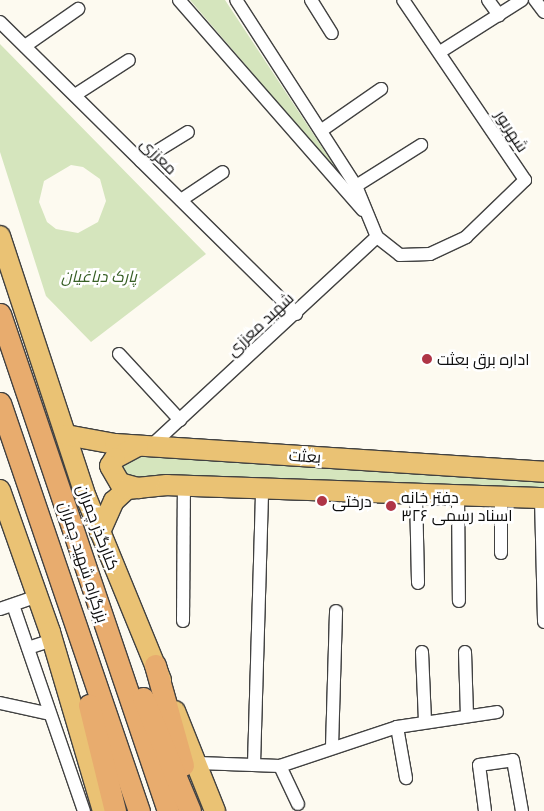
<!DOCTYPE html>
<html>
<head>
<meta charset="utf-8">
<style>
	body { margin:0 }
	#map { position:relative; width:544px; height:811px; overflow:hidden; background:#fdfaf0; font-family:"Source Serif 4",Cairo,serif }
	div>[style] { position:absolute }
	.green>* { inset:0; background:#d5e5bd }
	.roads { filter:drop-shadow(1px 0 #414141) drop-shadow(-1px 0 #414141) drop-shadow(0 1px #414141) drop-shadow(0 -1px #414141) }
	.minor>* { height:12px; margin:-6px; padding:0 6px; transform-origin:6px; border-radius:6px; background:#fff }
	.primary>* { height:20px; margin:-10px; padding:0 10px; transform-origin:10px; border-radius:10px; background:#eac274 }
	.trunk>* { height:21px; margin:-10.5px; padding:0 10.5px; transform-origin:10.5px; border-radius:10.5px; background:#e8ac6e }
	.dots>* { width:14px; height:14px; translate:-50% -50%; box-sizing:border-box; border:2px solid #fff; border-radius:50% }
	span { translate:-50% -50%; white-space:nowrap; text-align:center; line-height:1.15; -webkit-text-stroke:5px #fff; paint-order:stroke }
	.street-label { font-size:16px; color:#0e0e0e }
	.park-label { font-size:16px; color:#375f25; font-style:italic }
	.poi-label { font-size:16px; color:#0e0e0e }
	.left { translate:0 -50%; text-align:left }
</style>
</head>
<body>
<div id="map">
	<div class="green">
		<i style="clip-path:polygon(190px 0,225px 0,343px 179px)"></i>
		<i style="clip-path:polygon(evenodd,0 44px,206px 254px,91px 342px,46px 296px,0 152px,0 44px,71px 165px,83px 167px,100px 179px,106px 201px,98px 222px,78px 233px,56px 229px,47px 222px,39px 202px,44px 181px,71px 165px)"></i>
		<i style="clip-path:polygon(134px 454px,544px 479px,544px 490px,127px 478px,120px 472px,123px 457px)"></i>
	</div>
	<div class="roads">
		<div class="minor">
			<i style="left:179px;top:0;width:279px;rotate:48.8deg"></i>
			<i style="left:311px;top:0;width:39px;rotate:58deg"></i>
			<i style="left:488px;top:0;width:19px;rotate:54deg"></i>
			<i style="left:535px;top:0;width:15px;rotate:53deg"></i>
			<i style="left:0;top:22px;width:416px;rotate:44.6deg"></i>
			<i style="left:25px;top:46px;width:65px;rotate:-34.9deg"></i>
			<i style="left:440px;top:52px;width:97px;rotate:-32.4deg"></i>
			<i style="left:75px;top:95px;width:64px;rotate:-32.9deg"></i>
			<i style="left:322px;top:130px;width:72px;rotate:-34.8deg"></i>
			<i style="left:141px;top:161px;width:55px;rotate:-31.7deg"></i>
			<i style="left:356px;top:186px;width:77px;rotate:-32.2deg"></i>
			<i style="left:181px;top:200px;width:50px;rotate:-33.7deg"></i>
			<i style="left:377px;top:237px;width:29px;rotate:38deg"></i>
			<i style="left:400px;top:255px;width:30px;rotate:-2deg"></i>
			<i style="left:430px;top:254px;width:40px;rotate:-25deg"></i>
			<i style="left:466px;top:237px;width:82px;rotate:-44deg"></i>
			<i style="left:525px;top:180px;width:217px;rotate:-124.1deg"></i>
			<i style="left:119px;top:354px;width:90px;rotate:47.3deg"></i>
			<i style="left:151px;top:446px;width:308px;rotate:-42.8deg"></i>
			<i style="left:377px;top:237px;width:55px;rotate:-112.4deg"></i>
			<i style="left:356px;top:186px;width:221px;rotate:-122.8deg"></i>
			<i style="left:416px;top:493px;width:90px;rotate:88.7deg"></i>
			<i style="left:458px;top:495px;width:106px;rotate:89.5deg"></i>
			<i style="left:501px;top:497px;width:56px;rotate:90deg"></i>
			<i style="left:541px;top:498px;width:124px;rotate:88.6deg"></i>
			<i style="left:13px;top:605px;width:218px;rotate:71deg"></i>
			<i style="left:0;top:609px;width:40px;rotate:-18.9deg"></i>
			<i style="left:183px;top:621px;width:136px;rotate:-89.6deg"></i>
			<i style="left:28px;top:648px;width:25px;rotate:-18deg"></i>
			<i style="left:422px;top:652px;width:70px;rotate:87.5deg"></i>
			<i style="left:465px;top:652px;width:64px;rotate:88.2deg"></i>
			<i style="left:0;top:703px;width:51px;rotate:12.4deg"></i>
			<i style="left:397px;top:727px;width:52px;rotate:80deg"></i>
			<i style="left:332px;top:747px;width:136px;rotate:-88.3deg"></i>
			<i style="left:198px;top:763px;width:82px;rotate:2.1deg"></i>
			<i style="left:280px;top:766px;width:123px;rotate:-18.4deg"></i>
			<i style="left:397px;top:727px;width:101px;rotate:-8.5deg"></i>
			<i style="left:254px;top:764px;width:276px;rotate:-88.3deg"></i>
			<i style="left:280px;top:766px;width:42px;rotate:64.7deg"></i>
			<i style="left:485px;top:811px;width:46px;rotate:-97.4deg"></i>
			<i style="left:479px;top:765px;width:34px;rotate:-8deg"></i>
			<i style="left:513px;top:760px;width:52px;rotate:80deg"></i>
		</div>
		<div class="primary">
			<i style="left:0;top:236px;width:275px;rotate:71.8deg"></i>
			<i style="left:86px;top:497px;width:198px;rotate:67.7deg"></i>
			<i style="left:66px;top:435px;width:50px;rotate:10.4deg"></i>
			<i style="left:115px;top:444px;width:430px;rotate:3.7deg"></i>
			<i style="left:138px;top:446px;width:26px;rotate:152deg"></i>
			<i style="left:115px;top:458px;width:9px;rotate:122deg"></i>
			<i style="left:110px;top:466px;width:20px;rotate:60deg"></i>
			<i style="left:120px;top:483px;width:19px;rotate:16deg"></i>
			<i style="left:0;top:490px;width:151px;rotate:70.6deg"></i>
			<i style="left:50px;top:632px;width:187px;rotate:73.5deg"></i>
			<i style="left:100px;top:532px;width:34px;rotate:-66deg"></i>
			<i style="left:114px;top:501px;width:18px;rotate:-43deg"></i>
			<i style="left:127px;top:489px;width:40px;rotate:-5.7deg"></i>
			<i style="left:167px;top:485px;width:377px;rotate:2deg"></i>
			<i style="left:175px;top:711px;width:108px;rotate:68.2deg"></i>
		</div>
		<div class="trunk">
			<i style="left:0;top:314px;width:525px;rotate:71.32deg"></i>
			<i style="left:0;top:403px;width:431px;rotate:71.2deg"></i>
			<i style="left:155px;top:665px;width:104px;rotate:74.4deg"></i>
			<i style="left:143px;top:698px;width:122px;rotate:67.4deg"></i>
			<i style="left:89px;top:705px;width:109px;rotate:76.2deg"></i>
		</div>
	</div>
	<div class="dots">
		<i style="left:427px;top:359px;background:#af3546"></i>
		<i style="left:322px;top:501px;background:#af3546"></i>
		<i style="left:391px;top:506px;background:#af3546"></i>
	</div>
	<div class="street-label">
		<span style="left:512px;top:131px;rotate:57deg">شهریور</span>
		<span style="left:159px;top:156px;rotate:45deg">معززی</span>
		<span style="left:260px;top:324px;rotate:-43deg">شهید معززی</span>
		<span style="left:305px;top:456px;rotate:4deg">بعثت</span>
		<span style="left:98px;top:527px;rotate:69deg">کنارگذر چمران</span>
		<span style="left:84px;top:562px;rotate:72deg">بزرگراه شهید چمران</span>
	</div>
	<div class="park-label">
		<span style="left:99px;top:276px">پارک دباغیان</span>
	</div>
	<div class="poi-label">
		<span class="left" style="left:437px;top:359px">اداره برق بعثت</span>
		<span class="left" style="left:401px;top:506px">دفتر خانه<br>اسناد رسمی ۳۲۶</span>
		<span class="left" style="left:332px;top:501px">درختی</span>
	</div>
</div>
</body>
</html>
